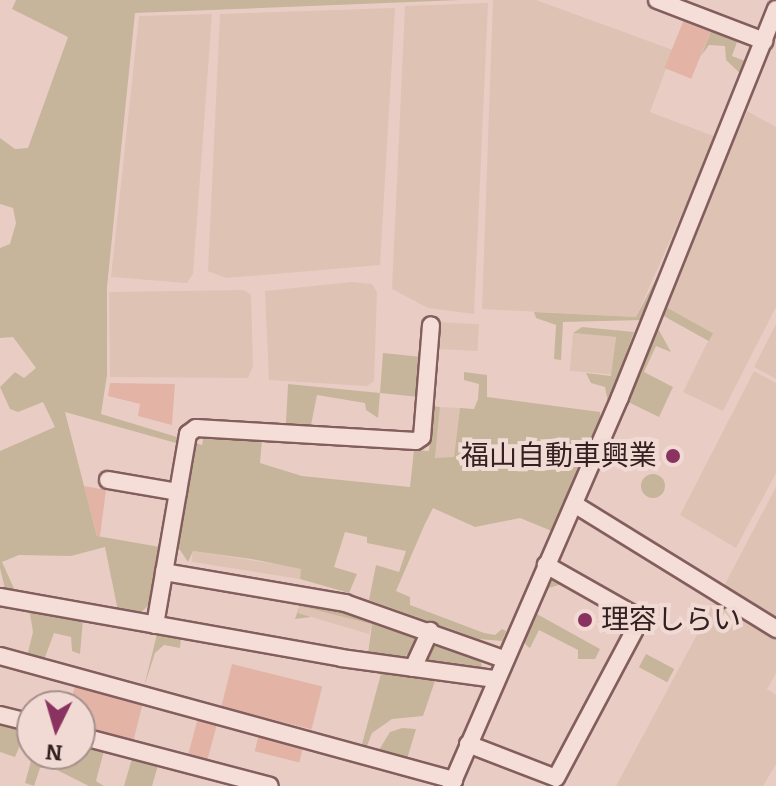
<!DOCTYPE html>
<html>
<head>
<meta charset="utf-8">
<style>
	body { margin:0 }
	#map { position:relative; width:776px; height:786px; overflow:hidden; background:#e9cdc5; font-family:Bitter,"Noto Sans JP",serif }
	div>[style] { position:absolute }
	.farmland>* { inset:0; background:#dec2b4; transform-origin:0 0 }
	.green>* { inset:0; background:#c6b59a; transform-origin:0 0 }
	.round { border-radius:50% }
	.sand>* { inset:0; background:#e3b3a5; transform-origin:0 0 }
	.roads { filter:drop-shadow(2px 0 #835e5d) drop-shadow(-2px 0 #835e5d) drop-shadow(0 2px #835e5d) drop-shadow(0 -2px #835e5d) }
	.minor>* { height:16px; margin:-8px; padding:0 8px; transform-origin:8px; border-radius:8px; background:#f5ded8 }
	.dots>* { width:22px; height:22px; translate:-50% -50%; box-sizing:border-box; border:4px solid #f2dad4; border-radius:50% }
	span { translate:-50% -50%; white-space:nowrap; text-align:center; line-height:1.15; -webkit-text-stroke:8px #f2dad4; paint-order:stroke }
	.poi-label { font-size:28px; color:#342020 }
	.right { translate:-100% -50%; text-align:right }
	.left { translate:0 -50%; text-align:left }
	.north { position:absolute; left:16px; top:690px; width:80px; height:80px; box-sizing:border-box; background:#f2dad4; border:2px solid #a6908c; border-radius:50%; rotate:185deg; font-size:22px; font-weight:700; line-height:32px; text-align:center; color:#342020 }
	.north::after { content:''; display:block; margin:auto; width:28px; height:36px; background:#8b3360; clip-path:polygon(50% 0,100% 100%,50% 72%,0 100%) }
</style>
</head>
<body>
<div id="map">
	<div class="farmland">
		<i style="clip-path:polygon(493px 0,536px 0,673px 50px,650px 112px,716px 137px,636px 317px,482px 309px)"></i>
		<i style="clip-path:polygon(488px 3px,474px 314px,428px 308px,392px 289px,405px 6px)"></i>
		<i style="clip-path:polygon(395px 8px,380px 265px,226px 278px,208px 271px,220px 14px)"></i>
		<i style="clip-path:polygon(212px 14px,193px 274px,187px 283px,111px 277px,139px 16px)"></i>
		<i style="clip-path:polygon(747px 111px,776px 127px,776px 307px,723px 411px,683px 392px,712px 333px,664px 306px)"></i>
		<i style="clip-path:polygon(352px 282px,372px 284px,377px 292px,374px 381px,367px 386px,269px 380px,265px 291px)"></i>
		<i style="clip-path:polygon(244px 290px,251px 295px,253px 366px,248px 378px,110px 377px,109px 292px)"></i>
		<i style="left:438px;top:322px;width:41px;height:27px;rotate:3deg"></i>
		<i style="clip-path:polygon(776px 324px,776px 379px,754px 367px)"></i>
		<i style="left:573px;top:333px;width:43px;height:38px;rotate:5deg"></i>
		<i style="clip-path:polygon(754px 371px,776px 383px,776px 473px,736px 548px,680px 515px)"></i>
		<i style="clip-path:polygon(440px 407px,460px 408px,454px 457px,446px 460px,435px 459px)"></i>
		<i style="clip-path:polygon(776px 487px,776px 617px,724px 586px)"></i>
		<i style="left:193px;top:551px;width:110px;height:11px;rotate:9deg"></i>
		<i style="clip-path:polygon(715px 601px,776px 639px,776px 673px,767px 689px,776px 695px,776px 764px,763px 786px,616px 786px)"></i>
		<i style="clip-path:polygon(300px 606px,334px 612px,372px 624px,369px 634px,298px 613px)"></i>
	</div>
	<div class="green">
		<i style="clip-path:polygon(16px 0,461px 0,135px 13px,107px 287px,107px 375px,101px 414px,177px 437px,176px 443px,65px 412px,97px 536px,160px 547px,149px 605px,138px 615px,118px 611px,105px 547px,71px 556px,19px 555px,2px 562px,17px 595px,6px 593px,0 568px,0 451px,55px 427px,43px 402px,18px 412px,10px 409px,0 387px,15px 372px,24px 378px,36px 368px,13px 337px,0 338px,0 248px,10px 244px,16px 223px,13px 208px,0 204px,0 138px,15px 149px,28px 148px,68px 37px,12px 9px)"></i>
		<i style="clip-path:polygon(712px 28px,737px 42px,732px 56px,745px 61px,754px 47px,743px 76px,726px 60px,725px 46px,709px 45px,701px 56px)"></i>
		<i style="clip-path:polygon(657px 277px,658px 285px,642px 320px,563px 322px,561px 360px,554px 359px,556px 325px,536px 318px,534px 312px,636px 317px)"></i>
		<i style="left:664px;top:306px;width:56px;height:9px;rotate:29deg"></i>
		<i style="clip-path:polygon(656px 325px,671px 352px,656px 346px,644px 372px,673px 387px,659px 417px,624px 400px)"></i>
		<i style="clip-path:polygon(582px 327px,634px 332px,608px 402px,605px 387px,591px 383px,586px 373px,611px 376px,616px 337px,573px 333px)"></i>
		<i style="clip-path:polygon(383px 353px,422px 357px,419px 397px,380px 393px,378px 418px,366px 410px,365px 403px,317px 395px,311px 425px,286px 423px,288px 384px,380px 393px)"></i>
		<i style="clip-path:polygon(464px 372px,487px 375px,487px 397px,600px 412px,601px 420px,554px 532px,520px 518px,475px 527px,433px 508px,424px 526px,396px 591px,410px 597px,410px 605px,484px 633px,495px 635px,502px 629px,506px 631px,502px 641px,479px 639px,369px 600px,376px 565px,399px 572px,406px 551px,367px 543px,367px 537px,345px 532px,334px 567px,357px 574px,349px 593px,300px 579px,301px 569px,251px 559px,193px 551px,188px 562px,176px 544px,195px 443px,202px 445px,204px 435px,262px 440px,260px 463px,302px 476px,410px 487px,414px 450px,429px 451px,433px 406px,440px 407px,435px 458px,454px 457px,460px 408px,474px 409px,478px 399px,479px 384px,464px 380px)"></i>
		<i class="round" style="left:641px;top:474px;width:24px;height:24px"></i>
		<i style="clip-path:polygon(553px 579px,562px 584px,549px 588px,535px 613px,600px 649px,595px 659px,578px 659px,578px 650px,539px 630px,530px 648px,526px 645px,522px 635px)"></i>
		<i style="clip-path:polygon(301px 602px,354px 615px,420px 636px,412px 652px,400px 659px,368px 654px,372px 624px,300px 606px,298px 613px,311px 617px,295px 619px)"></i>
		<i style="clip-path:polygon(29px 608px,83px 619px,80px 654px,72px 651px,71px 637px,54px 633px,44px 660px,27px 656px,33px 632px)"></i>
		<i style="clip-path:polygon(157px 634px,181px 637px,180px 648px,164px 645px,155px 653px,144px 687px)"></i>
		<i style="clip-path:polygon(436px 640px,479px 657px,484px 672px,423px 661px)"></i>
		<i style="left:646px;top:654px;width:32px;height:15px;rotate:28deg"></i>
		<i style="clip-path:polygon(382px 670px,436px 678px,423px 716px,392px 719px,372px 733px,367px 746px,362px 744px)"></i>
		<i style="clip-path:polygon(0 720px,32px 728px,26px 731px,15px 757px,0 752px)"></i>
		<i style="clip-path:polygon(402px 728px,416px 729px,407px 759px,379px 750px,390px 732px)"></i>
		<i style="clip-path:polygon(80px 741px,105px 747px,96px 781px,104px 786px,89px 786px,51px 767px,40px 768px,34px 786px,25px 783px,31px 761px,43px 765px,46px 754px,80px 754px)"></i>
		<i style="clip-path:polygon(133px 755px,159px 762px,152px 786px,124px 786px)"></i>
	</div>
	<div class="sand">
		<i style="left:685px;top:17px;width:29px;height:55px;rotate:22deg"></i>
		<i style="clip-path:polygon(110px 383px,175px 384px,172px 425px,138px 416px,140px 404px,108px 396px)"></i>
		<i style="clip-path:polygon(84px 486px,106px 490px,100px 536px,97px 536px)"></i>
		<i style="left:232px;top:664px;width:93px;height:44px;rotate:14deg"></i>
		<i style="clip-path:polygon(76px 681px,144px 699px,133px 742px,80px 728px,80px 706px,70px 706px)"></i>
		<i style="left:199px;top:714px;width:20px;height:46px;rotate:15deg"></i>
		<i style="left:260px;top:730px;width:46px;height:22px;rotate:14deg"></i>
	</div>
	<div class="roads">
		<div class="minor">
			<i style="left:657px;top:0;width:115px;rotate:21deg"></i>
			<i style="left:108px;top:480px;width:71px;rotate:9.7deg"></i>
			<i style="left:574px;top:504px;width:238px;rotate:31.7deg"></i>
			<i style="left:164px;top:572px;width:184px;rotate:9.7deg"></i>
			<i style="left:345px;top:603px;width:168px;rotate:19.5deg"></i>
			<i style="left:0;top:597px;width:346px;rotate:10.1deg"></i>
			<i style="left:341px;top:658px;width:154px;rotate:7.8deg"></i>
			<i style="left:155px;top:625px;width:194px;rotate:-80.2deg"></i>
			<i style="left:188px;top:434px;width:10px;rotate:-37deg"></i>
			<i style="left:196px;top:428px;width:220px;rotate:3.4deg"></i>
			<i style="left:416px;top:441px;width:7px;rotate:-34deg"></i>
			<i style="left:422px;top:437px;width:112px;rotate:-85.4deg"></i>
			<i style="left:0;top:656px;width:471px;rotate:15.3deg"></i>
			<i style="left:413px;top:668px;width:41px;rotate:-65.3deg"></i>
			<i style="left:0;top:715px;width:33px;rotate:14deg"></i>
			<i style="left:80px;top:736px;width:196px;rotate:14.7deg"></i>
			<i style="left:468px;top:744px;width:94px;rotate:21.1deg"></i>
			<i style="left:556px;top:778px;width:177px;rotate:-62deg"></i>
			<i style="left:639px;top:622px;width:5px;rotate:-101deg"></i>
			<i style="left:638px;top:617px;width:106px;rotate:-150.5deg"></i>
			<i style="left:451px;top:786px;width:424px;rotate:-66.5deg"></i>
			<i style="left:620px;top:397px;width:418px;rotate:-68.1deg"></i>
		</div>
	</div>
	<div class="dots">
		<i style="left:673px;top:456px;background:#8b3360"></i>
		<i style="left:585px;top:620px;background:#8b3360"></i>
	</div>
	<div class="poi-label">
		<span class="right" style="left:657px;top:456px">福山自動車興業</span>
		<span class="left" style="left:601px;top:620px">理容しらい</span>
	</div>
	<div class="north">N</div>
</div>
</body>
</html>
